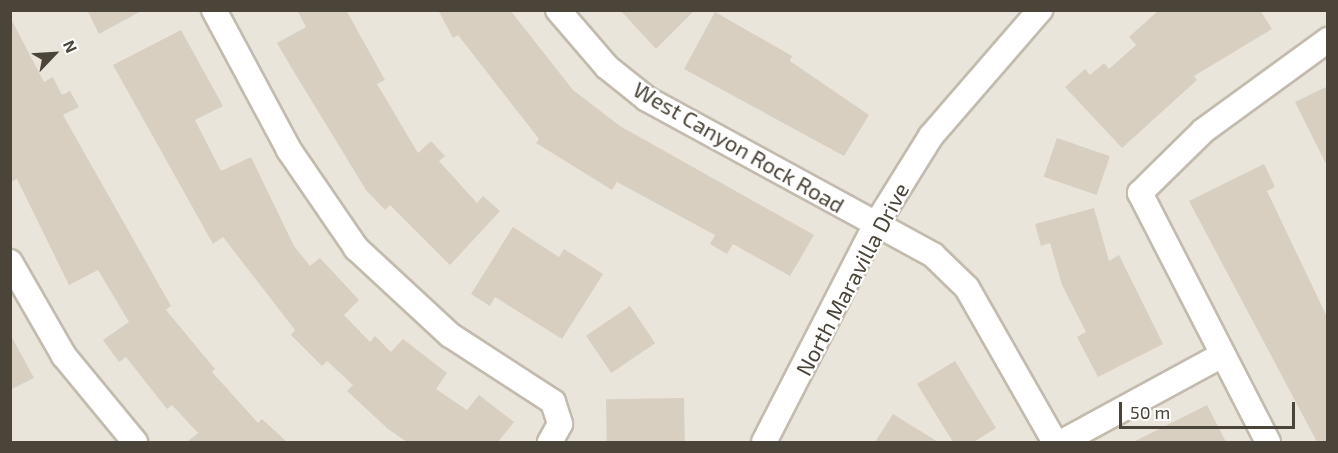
<!DOCTYPE html>
<html>
<head>
<meta charset="utf-8">
<style>
	body { margin:0 }
	#map { position:relative; width:1338px; height:453px; overflow:hidden; background:#f6f3ec; font-family:"Exo 2",sans-serif }
	div>[style] { position:absolute }
	.residential>* { inset:0; background:#eae5da; transform-origin:0 0 }
	.building>* { inset:0; background:#d8cfc1; transform-origin:0 0 }
	.roads { filter:drop-shadow(2px 0 #c2bbae) drop-shadow(-2px 0 #c2bbae) drop-shadow(0 2px #c2bbae) drop-shadow(0 -2px #c2bbae) }
	.minor>* { height:24px; margin:-12px; padding:0 12px; transform-origin:12px; border-radius:12px; background:#fff }
	span { translate:-50% -50%; white-space:nowrap; text-align:center; line-height:1.15; -webkit-text-stroke:4.5px #fff; paint-order:stroke }
	.street-label { font-size:22px; color:#4b4439 }
	.frame { position:absolute; inset:0; border:12px solid #4b4439; pointer-events:none }
	.north { position:absolute; left:24px; top:24px; width:60px; height:60px; -webkit-text-stroke:4px #fff; paint-order:stroke; rotate:65deg; font-size:16px; font-weight:700; line-height:24px; text-align:center; color:#4b4439 }
	.north::after { content:''; display:block; margin:auto; width:21px; height:27px; background:#4b4439; clip-path:polygon(50% 0,100% 100%,50% 72%,0 100%) }
	.scale { position:absolute; left:1119px; top:402px; width:176px; height:27px; box-sizing:border-box; border:3px solid #4b4439; border-top:0; padding-left:8px; font-size:18px; line-height:21px; white-space:nowrap; color:#4b4439; -webkit-text-stroke:4px #fff; paint-order:stroke }
</style>
</head>
<body>
<div id="map">
	<div class="residential">
		<i style="left:11px;top:11px;width:1316px;height:431px"></i>
	</div>
	<div class="building">
		<i style="clip-path:polygon(87px 10px,143px 10px,99px 34px)"></i>
		<i style="clip-path:polygon(297px 10px,346px 10px,385px 80px,377px 84px,418px 153px,431px 141px,445px 156px,439px 161px,477px 203px,483px 196px,500px 211px,450px 265px,390px 205px,385px 210px,366px 190px,291px 67px,277px 43px,306px 27px)"></i>
		<i style="clip-path:polygon(438px 10px,510px 10px,573px 90px,620px 126px,814px 235px,790px 276px,733px 244px,727px 254px,710px 244px,715px 235px,617px 182px,612px 190px,536px 143px,539px 139px,458px 35px,453px 38px)"></i>
		<i style="clip-path:polygon(620px 10px,695px 10px,656px 49px)"></i>
		<i style="clip-path:polygon(1159px 10px,1260px 10px,1272px 29px,1194px 76px,1197px 80px,1122px 148px,1065px 87px,1085px 69px,1090px 75px,1104px 63px,1109px 69px,1136px 45px,1129px 37px)"></i>
		<i style="clip-path:polygon(715px 12px,792px 56px,790px 61px,869px 115px,844px 156px,684px 69px)"></i>
		<i style="clip-path:polygon(10px 17px,44px 82px,53px 77px,62px 95px,70px 91px,79px 107px,63px 115px,171px 306px,166px 310px,215px 369px,212px 372px,258px 423px,262px 419px,287px 442px,187px 442px,198px 433px,172px 405px,167px 409px,126px 357px,119px 362px,103px 340px,129px 322px,98px 270px,69px 285px,17px 179px,10px 182px)"></i>
		<i style="clip-path:polygon(181px 30px,223px 106px,195px 120px,221px 171px,251px 157px,294px 246px,310px 266px,320px 258px,359px 300px,344px 315px,370px 342px,375px 336px,391px 352px,403px 339px,447px 373px,436px 389px,467px 410px,479px 395px,514px 422px,498px 442px,407px 442px,388px 429px,347px 391px,353px 385px,327px 361px,322px 366px,291px 335px,295px 330px,223px 237px,213px 244px,113px 65px)"></i>
		<i style="clip-path:polygon(1328px 86px,1328px 168px,1295px 102px)"></i>
		<i style="left:1057px;top:138px;width:56px;height:41px;rotate:19deg"></i>
		<i style="clip-path:polygon(1264px 164px,1275px 187px,1267px 191px,1328px 319px,1328px 442px,1317px 442px,1189px 201px)"></i>
		<i style="clip-path:polygon(1094px 208px,1109px 261px,1119px 255px,1163px 344px,1098px 377px,1077px 337px,1086px 332px,1062px 285px,1050px 243px,1041px 246px,1035px 224px)"></i>
		<i style="clip-path:polygon(513px 227px,559px 257px,564px 249px,603px 274px,562px 339px,495px 297px,490px 306px,471px 294px)"></i>
		<i style="left:630px;top:306px;width:45px;height:53px;rotate:56deg"></i>
		<i style="clip-path:polygon(10px 334px,34px 378px,10px 390px)"></i>
		<i style="clip-path:polygon(955px 361px,996px 428px,974px 442px,953px 442px,917px 384px)"></i>
		<i style="left:684px;top:398px;width:44px;height:78px;rotate:89deg"></i>
		<i style="clip-path:polygon(1207px 405px,1226px 442px,1133px 442px)"></i>
		<i style="clip-path:polygon(893px 414px,938px 442px,875px 442px)"></i>
	</div>
	<div class="roads">
		<div class="minor">
			<i style="left:214px;top:10px;width:159px;rotate:61.8deg"></i>
			<i style="left:289px;top:150px;width:119px;rotate:55.6deg"></i>
			<i style="left:356px;top:248px;width:128px;rotate:42.8deg"></i>
			<i style="left:450px;top:335px;width:123px;rotate:33deg"></i>
			<i style="left:553px;top:402px;width:23px;rotate:72deg"></i>
			<i style="left:560px;top:424px;width:21px;rotate:119deg"></i>
			<i style="left:558px;top:10px;width:75px;rotate:49.3deg"></i>
			<i style="left:607px;top:67px;width:51px;rotate:38.7deg"></i>
			<i style="left:647px;top:99px;width:326px;rotate:28.6deg"></i>
			<i style="left:933px;top:255px;width:47px;rotate:44.1deg"></i>
			<i style="left:967px;top:288px;width:177px;rotate:60.3deg"></i>
			<i style="left:10px;top:262px;width:108px;rotate:60.1deg"></i>
			<i style="left:64px;top:356px;width:112px;rotate:50.5deg"></i>
			<i style="left:764px;top:442px;width:243px;rotate:-62.8deg"></i>
			<i style="left:875px;top:226px;width:106px;rotate:-58.1deg"></i>
			<i style="left:931px;top:136px;width:167px;rotate:-49.1deg"></i>
			<i style="left:1062px;top:442px;width:182px;rotate:-28.5deg"></i>
			<i style="left:1268px;top:442px;width:280px;rotate:-117.2deg"></i>
			<i style="left:1140px;top:193px;width:88px;rotate:-44.5deg"></i>
			<i style="left:1203px;top:131px;width:155px;rotate:-36.1deg"></i>
		</div>
	</div>
	<div class="street-label">
		<span style="left:739px;top:147px;rotate:30deg">West Canyon Rock Road</span>
		<span style="left:852px;top:279px;rotate:-62deg">North Maravilla Drive</span>
	</div>
	<div class="frame"></div>
	<div class="north">N</div>
	<div class="scale">50 m</div>
</div>
</body>
</html>
